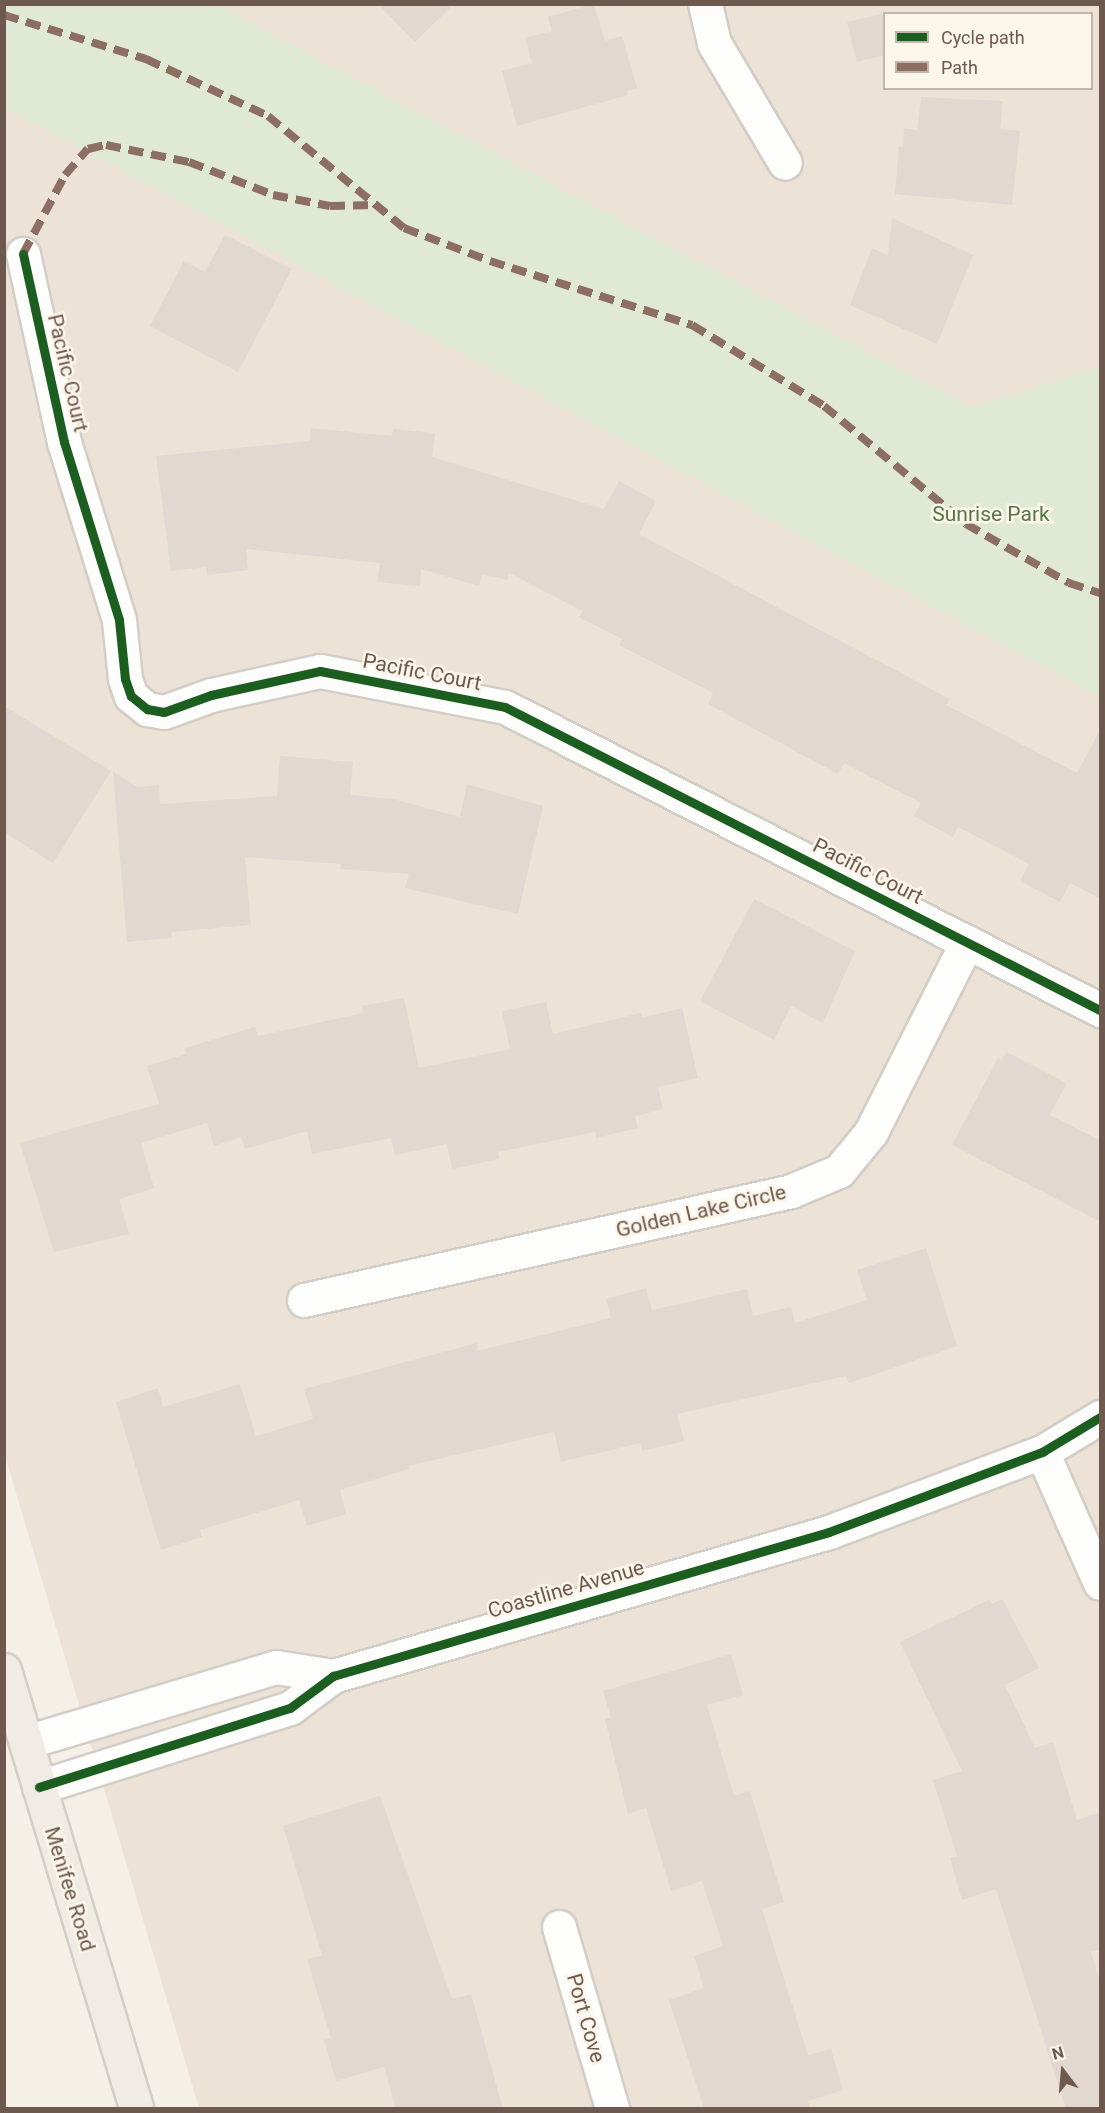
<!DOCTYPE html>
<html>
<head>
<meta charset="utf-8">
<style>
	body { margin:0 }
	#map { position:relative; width:1105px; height:2113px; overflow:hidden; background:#f4f0e8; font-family:Roboto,sans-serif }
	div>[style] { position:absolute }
	.residential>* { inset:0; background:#ece3d6 }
	.green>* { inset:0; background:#e0e9d4 }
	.building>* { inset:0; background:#e0d8d1 }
	.roads { filter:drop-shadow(2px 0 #d3cdc7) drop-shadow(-2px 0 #d3cdc7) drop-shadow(0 2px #d3cdc7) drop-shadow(0 -2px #d3cdc7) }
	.minor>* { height:33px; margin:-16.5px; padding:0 16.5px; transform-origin:16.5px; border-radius:16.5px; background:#fdfdfc }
	.tertiary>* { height:33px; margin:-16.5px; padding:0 16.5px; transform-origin:16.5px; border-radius:16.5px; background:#fdfdfc }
	.primary>* { height:33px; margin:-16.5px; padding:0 16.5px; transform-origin:16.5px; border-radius:16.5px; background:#f0ece5 }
	.quiet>* { height:8px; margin-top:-4px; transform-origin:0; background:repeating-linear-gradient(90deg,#8d6e63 0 15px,transparent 0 23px) }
	.cycleway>* { height:9px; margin:-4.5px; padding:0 4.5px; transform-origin:4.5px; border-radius:4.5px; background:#1b5e20 }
	span { translate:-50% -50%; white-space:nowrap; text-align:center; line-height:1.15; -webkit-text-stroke:5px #fcf5e9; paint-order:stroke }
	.street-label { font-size:21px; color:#6d594d }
	.park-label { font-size:21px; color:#557849 }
	.frame { position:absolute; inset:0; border:6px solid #6d594d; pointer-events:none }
	.legend { position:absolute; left:883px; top:12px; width:210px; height:78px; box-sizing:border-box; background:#fcf5e9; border:2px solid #c3b7ab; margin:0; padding:8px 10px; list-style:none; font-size:18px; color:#6d594d }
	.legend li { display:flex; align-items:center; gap:12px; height:30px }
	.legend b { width:30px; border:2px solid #c3b7ab }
	.north { position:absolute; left:1033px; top:2041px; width:60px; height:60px; -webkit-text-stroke:4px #fcf5e9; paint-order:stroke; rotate:344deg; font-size:16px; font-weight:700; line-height:24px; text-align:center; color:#6d594d }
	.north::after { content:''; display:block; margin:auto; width:21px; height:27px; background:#6d594d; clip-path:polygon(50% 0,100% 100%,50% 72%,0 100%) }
</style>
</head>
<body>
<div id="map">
	<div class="residential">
		<i style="clip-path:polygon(evenodd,4px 5px,1100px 5px,1100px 2108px,199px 2108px,5px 1456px,4px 5px,884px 14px,1092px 14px,1092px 88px,884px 88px,884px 14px)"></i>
	</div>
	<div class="green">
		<i style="clip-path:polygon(4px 5px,217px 5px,971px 407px,1100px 367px,1100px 697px,5px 108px)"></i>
	</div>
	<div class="building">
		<i style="clip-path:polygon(378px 4px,454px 4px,415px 42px)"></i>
		<i style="clip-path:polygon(594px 4px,605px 41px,622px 36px,637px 88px,627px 91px,628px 95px,517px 126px,502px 71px,532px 63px,525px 38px,552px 31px,548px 17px)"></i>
		<i style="clip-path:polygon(885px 13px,885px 55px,857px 62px,847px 22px)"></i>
		<i style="clip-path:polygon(921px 97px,1003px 101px,1000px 129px,1020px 131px,1012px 205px,895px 194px,899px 147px,903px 147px,904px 128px,917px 130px)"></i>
		<i style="clip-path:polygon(892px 218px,973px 255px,937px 344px,850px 305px,872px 248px,888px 255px)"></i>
		<i style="clip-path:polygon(225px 235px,292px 269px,238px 372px,150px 326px,184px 261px,205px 272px)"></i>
		<i style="clip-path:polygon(311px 428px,392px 436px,393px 429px,435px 433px,432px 457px,604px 509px,619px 481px,656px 501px,639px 534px,950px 699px,946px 705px,1077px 773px,1101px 728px,1101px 899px,1070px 883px,1060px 902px,1020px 881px,1029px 864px,958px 827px,953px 837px,914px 816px,921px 803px,844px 763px,838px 774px,708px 704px,713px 693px,619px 645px,622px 639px,579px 617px,583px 611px,509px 573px,507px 580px,482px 574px,479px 586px,421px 569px,420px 586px,377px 582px,380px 563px,246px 549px,248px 570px,207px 575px,206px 567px,171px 571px,156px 456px,310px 441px)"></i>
		<i style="clip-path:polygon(4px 706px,111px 771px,53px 863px,4px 832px)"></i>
		<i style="clip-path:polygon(280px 756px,353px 762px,350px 795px,393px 799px,460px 817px,467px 784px,543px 806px,518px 914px,405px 888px,409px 874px,340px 869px,341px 864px,245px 857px,251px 925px,171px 932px,172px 938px,127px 942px,113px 772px,138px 787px,159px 785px,160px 804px,277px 796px)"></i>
		<i style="clip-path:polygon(754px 899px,855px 951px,823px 1023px,791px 1006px,774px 1040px,700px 1001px)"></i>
		<i style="clip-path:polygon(404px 998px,419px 1068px,510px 1049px,502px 1011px,546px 1002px,553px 1034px,641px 1013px,642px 1018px,682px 1008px,698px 1078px,658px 1087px,663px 1109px,635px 1116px,638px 1128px,596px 1138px,595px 1132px,498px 1152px,499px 1159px,452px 1169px,447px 1144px,395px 1155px,391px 1138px,312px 1154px,307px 1131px,245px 1149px,241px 1137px,214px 1146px,207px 1123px,141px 1143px,154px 1188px,119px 1199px,129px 1234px,54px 1252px,20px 1143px,159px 1104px,147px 1066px,186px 1054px,185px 1048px,255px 1027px,258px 1036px,363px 1013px,362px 1006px)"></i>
		<i style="clip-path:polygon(1006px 1052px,1067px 1083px,1050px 1115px,1101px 1141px,1101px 1222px,952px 1145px,998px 1058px,1002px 1060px)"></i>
		<i style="clip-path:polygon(926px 1248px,957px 1346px,849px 1383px,846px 1376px,677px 1414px,684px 1441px,642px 1451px,640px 1443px,561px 1462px,554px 1432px,408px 1466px,409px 1469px,340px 1490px,346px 1514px,307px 1526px,299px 1500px,200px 1530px,202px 1537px,161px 1550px,116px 1402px,158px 1388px,163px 1407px,240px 1384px,256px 1436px,313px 1419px,304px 1389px,477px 1343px,478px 1351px,611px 1318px,606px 1299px,646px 1288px,652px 1310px,747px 1289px,753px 1316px,791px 1307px,795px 1323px,867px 1300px,857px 1270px)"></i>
		<i style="clip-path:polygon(1002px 1599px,1039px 1668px,1005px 1685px,1035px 1748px,1053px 1742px,1077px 1820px,1101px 1812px,1101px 1949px,1091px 1952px,1101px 1984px,1101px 2109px,1066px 2109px,996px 1889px,962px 1900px,950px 1858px,957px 1856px,933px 1780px,962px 1771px,900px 1642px,989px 1600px,992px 1604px)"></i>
		<i style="clip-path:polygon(731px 1654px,743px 1695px,707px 1705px,734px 1796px,750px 1791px,784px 1902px,762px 1909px,808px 2055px,831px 2049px,843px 2090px,808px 2101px,810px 2109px,704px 2109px,669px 2000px,704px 1988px,694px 1956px,723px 1946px,702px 1881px,671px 1891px,646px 1808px,628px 1814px,605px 1719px,611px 1718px,603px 1691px)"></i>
		<i style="clip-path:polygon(380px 1796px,452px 1999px,471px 1994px,503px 2109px,396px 2109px,384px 2067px,336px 2081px,324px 2040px,331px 2038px,307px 1959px,322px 1955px,283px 1826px)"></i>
	</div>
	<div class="roads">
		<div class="minor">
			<i style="left:705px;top:4px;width:40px;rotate:77deg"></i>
			<i style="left:714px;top:43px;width:139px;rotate:59.4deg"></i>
			<i style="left:23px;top:254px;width:192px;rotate:77.7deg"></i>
			<i style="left:64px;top:442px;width:186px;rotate:72.8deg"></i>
			<i style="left:119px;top:620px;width:59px;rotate:84.2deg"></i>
			<i style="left:125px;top:679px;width:18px;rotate:71deg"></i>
			<i style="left:131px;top:696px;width:21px;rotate:39deg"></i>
			<i style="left:147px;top:709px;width:17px;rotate:10deg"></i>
			<i style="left:164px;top:712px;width:50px;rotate:-19.9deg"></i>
			<i style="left:211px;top:695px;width:112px;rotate:-12.4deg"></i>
			<i style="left:320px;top:671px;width:188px;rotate:11deg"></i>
			<i style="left:505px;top:707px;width:668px;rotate:26.99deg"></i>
			<i style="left:304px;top:1300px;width:499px;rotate:-12.6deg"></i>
			<i style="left:791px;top:1191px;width:52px;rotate:-22.6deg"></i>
			<i style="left:839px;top:1171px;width:50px;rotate:-50.6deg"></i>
			<i style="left:871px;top:1132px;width:213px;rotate:-63.2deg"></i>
			<i style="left:1042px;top:1452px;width:143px;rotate:66.1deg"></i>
			<i style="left:559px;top:1927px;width:189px;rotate:73.7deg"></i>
		</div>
		<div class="tertiary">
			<i style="left:26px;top:1742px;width:261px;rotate:-16.7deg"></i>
			<i style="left:276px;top:1667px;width:58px;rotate:9deg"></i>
			<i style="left:39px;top:1787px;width:263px;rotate:-17.5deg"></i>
			<i style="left:290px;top:1708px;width:54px;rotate:-36.7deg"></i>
			<i style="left:333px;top:1676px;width:516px;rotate:-16.19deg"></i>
			<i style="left:829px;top:1532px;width:228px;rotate:-20.6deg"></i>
			<i style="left:1042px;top:1452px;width:68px;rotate:-31.1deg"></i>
		</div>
		<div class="primary">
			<i style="left:4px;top:1670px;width:457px;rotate:73.2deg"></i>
		</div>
	</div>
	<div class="quiet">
		<i style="left:4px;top:15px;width:149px;rotate:17.2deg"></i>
		<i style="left:146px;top:59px;width:135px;rotate:25deg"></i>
		<i style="left:268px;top:116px;width:176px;rotate:39.5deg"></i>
		<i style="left:404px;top:228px;width:92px;rotate:21deg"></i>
		<i style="left:490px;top:261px;width:212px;rotate:17.6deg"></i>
		<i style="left:692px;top:325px;width:155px;rotate:31.5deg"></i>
		<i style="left:824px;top:406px;width:185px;rotate:39.7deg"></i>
		<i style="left:966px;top:524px;width:119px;rotate:29.8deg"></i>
		<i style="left:1069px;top:583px;width:33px;rotate:18deg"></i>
		<i style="left:23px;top:254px;width:89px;rotate:-62deg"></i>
		<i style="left:65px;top:175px;width:35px;rotate:-49deg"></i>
		<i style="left:88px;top:149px;width:18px;rotate:-13deg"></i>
		<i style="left:106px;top:145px;width:85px;rotate:11.6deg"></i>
		<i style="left:189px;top:162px;width:90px;rotate:21.4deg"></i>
		<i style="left:273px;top:195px;width:58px;rotate:10.9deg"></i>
		<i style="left:330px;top:206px;width:46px;rotate:-1.2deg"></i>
	</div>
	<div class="cycleway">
		<i style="left:23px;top:254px;width:192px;rotate:77.7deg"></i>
		<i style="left:64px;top:442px;width:186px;rotate:72.8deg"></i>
		<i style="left:119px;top:620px;width:59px;rotate:84.2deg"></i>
		<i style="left:125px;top:679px;width:18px;rotate:71deg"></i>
		<i style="left:131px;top:696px;width:21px;rotate:39deg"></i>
		<i style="left:147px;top:709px;width:17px;rotate:10deg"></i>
		<i style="left:164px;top:712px;width:50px;rotate:-19.9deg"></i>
		<i style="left:211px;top:695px;width:112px;rotate:-12.4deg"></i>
		<i style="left:320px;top:671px;width:188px;rotate:11deg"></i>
		<i style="left:505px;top:707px;width:668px;rotate:26.99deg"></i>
		<i style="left:39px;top:1787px;width:263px;rotate:-17.5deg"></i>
		<i style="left:290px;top:1708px;width:54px;rotate:-36.7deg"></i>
		<i style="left:333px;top:1676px;width:516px;rotate:-16.19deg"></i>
		<i style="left:829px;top:1532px;width:228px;rotate:-20.6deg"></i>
		<i style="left:1042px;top:1452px;width:68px;rotate:-31.1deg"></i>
	</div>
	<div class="street-label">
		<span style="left:68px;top:373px;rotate:77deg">Pacific Court</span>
		<span style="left:422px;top:672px;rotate:11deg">Pacific Court</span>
		<span style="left:868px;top:871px;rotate:27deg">Pacific Court</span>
		<span style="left:701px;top:1211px;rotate:-13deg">Golden Lake Circle</span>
		<span style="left:566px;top:1589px;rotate:-16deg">Coastline Avenue</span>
		<span style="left:70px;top:1889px;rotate:73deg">Menifee Road</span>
		<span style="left:586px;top:2018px;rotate:74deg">Port Cove</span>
	</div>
	<div class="park-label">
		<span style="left:991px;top:514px">Sunrise Park</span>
	</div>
	<div class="frame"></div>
	<ul class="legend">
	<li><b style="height:8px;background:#1b5e20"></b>Cycle path</li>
	<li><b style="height:8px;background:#8d6e63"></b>Path</li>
	</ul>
	<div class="north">N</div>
</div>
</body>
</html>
